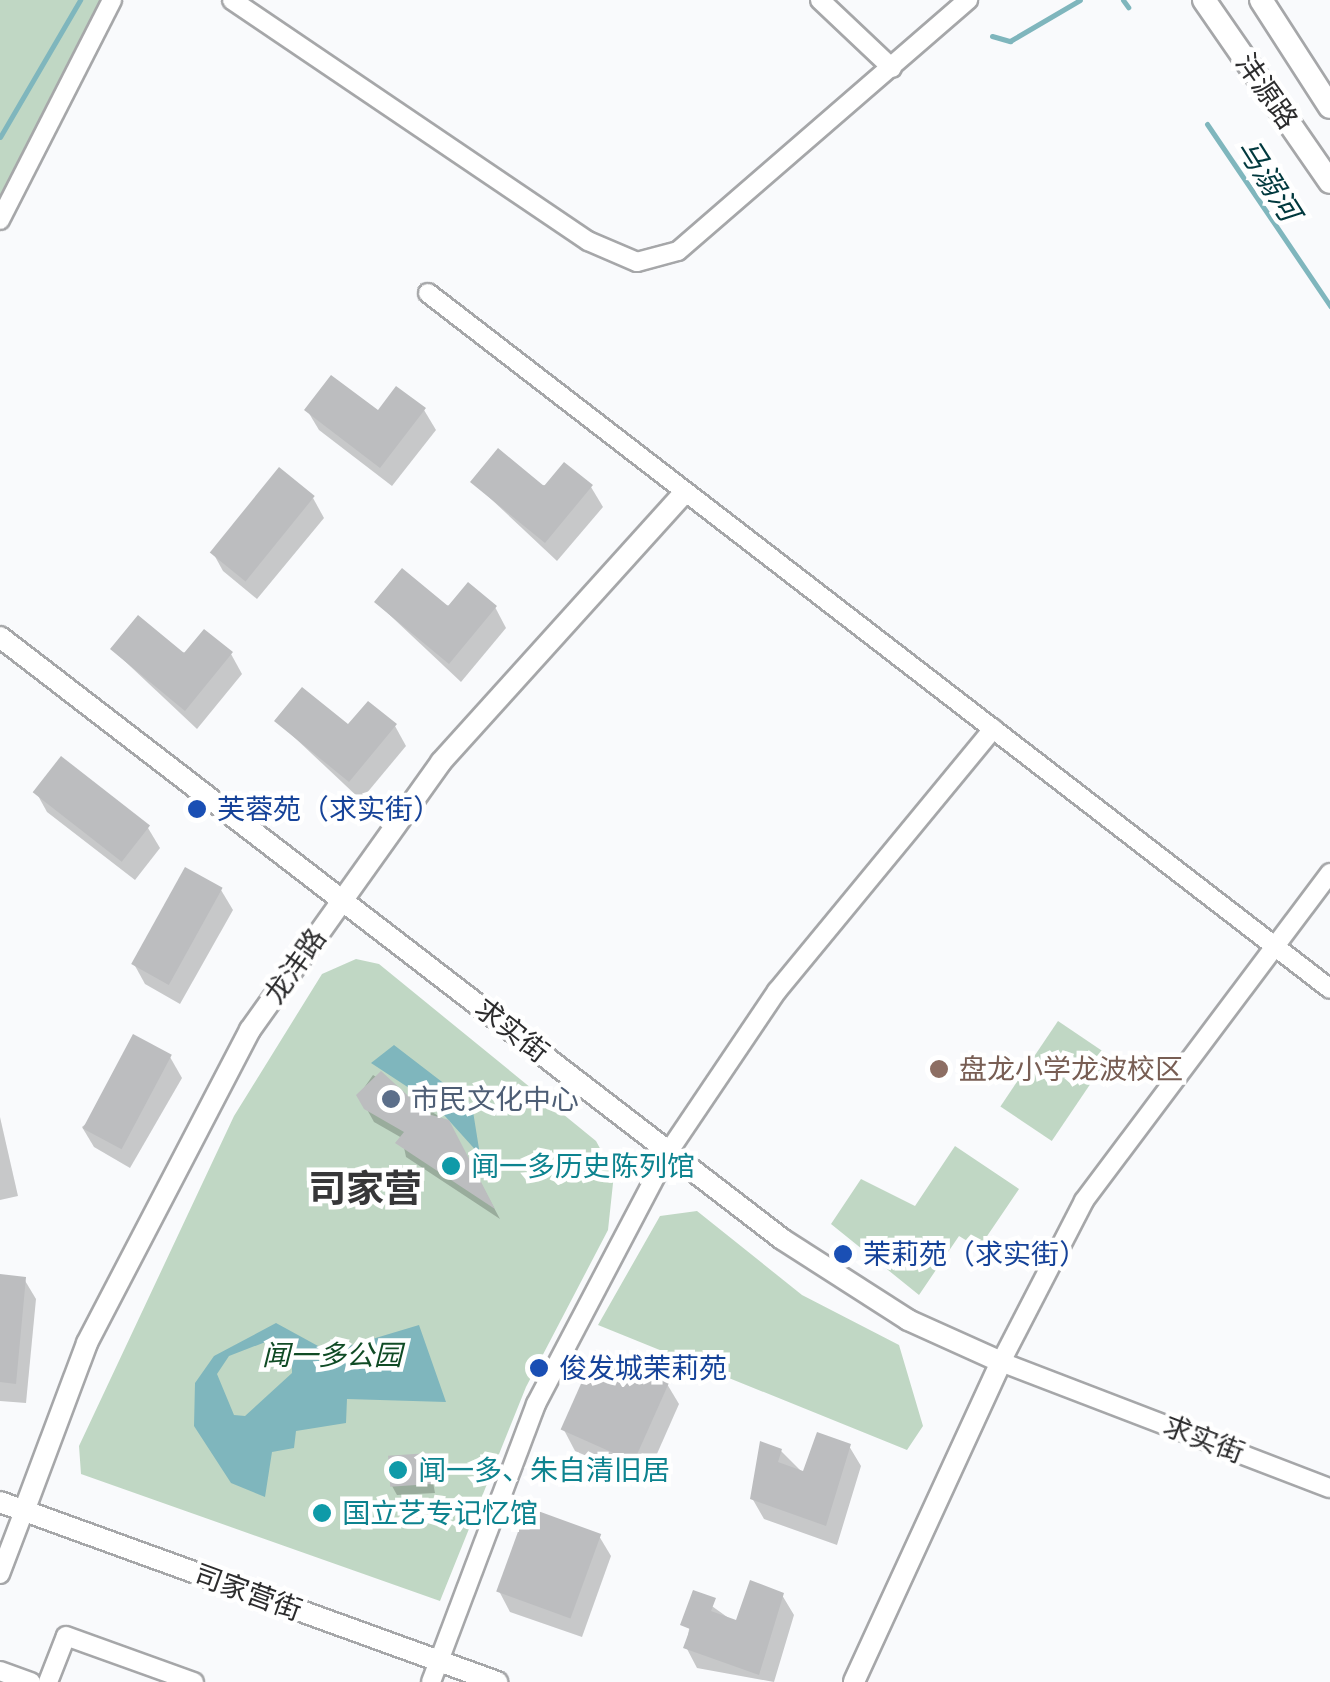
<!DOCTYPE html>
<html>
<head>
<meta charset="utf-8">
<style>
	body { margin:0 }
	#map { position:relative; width:1330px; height:1682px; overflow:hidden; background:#f9fafc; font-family:"Source Serif 4","Noto Sans SC",serif }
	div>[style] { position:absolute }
	.green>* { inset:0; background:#c0d7c4; transform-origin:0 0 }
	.water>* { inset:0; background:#7fb6bd }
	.shadow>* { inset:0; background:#0003 }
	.stream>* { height:5px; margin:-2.5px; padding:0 2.5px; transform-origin:2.5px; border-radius:2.5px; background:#7fb6bd }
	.building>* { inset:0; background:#bcbdbf; transform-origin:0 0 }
	.roads { filter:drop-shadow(2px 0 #a6a7a9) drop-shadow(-2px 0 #a6a7a9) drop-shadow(0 2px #a6a7a9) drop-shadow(0 -2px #a6a7a9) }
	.minor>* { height:18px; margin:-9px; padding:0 9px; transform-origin:9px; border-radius:9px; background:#fff }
	.tertiary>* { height:20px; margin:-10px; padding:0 10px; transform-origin:10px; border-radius:10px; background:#fff }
	.secondary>* { height:22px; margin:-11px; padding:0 11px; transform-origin:11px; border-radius:11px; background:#fff }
	.dots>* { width:28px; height:28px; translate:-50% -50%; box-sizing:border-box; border:5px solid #fff; border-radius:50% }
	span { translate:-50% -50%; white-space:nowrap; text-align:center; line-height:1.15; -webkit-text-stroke:9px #fff; paint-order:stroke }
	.street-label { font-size:28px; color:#2d2d2e }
	.transit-label { font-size:28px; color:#164399 }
	.left { translate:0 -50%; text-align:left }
	.education-label { font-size:28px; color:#785e54 }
	.service-label { font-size:28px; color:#4e5e75 }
	.culture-label { font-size:28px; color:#0d838f }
	.park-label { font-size:28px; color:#104b25; font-style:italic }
	.water-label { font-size:30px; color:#01393e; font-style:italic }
	.district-label { font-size:38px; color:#373739; font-weight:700 }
</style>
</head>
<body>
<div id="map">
	<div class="green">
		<i style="clip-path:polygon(0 0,101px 0,0 206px)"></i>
		<i style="clip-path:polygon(356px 959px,379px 964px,596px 1141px,614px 1174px,608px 1230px,526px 1387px,440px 1601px,81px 1474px,79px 1446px,234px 1116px,322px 974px)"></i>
		<i style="left:1058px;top:1021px;width:62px;height:103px;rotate:34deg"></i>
		<i style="clip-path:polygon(955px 1146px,1019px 1189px,979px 1248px,959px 1236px,919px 1295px,831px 1224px,861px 1179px,915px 1206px)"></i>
		<i style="clip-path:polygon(697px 1211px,802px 1295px,899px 1345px,923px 1426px,907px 1450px,598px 1325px,660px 1216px)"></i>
	</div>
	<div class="water">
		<i style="clip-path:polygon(394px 1045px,472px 1105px,480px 1155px,435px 1105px,371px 1063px)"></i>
		<i style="clip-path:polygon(evenodd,276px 1323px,329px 1352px,419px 1325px,446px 1402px,347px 1399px,346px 1423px,296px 1431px,294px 1448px,272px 1452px,265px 1497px,231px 1483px,194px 1426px,195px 1383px,214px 1356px,276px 1323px,268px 1341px,292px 1348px,292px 1373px,245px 1416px,234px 1415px,217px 1374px,229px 1356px,268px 1341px)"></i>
	</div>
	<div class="shadow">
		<i style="clip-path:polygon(307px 410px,424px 410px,436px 430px,392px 486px,319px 430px)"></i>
		<i style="clip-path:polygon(473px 482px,591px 487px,603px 507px,557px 561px)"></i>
		<i style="clip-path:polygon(313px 498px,324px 518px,257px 599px,223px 571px,212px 551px)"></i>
		<i style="clip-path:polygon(377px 603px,495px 607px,506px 628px,461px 682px)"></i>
		<i style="clip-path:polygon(113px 650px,231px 654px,242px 674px,197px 729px)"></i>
		<i style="clip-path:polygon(277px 721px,395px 726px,406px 746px,361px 800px)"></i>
		<i style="clip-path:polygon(36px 792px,148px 828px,160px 848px,135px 880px,47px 812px)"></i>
		<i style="clip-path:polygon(221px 890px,233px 910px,180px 1004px,145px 984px,134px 964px)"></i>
		<i style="clip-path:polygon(170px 1057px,182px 1078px,130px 1168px,94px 1147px,82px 1127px)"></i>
		<i style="clip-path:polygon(373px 1075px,448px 1122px,500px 1219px,406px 1157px,402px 1138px,374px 1122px,359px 1095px)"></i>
		<i style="clip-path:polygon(0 1117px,18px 1196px,0 1200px)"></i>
		<i style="clip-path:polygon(0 1277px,24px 1279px,36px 1299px,26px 1403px,0 1401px)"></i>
		<i style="clip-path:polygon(667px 1384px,679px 1404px,645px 1481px,575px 1451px,564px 1430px)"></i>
		<i style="clip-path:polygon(849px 1446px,861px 1466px,837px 1545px,764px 1519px,752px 1498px,781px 1451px,804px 1474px)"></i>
		<i style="clip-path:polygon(428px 1456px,435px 1493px,397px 1495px,392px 1486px)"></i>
		<i style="clip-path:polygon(599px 1536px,611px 1556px,582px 1637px,510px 1612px,499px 1591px)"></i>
		<i style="clip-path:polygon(695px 1594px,737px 1624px,782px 1595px,794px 1615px,774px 1682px,697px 1668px,686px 1647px)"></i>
	</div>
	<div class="stream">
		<i style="left:1123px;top:0;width:9px;rotate:54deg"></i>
		<i style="left:992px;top:36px;width:19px;rotate:16deg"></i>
		<i style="left:1010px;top:41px;width:81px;rotate:-30.4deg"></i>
		<i style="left:1207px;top:124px;width:220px;rotate:55.9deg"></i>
		<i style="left:0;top:137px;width:159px;rotate:-59.7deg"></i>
	</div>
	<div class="building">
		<i style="clip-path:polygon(331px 375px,378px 410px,396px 386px,426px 408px,380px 468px,304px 410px)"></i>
		<i style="clip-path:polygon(498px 448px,544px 486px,564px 462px,593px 485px,545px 543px,470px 482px)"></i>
		<i style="left:279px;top:467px;width:46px;height:110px;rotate:39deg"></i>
		<i style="clip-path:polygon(402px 568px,448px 606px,468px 582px,497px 606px,449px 664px,374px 602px)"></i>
		<i style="clip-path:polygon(138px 615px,184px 653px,204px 629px,233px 652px,185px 711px,110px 649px)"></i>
		<i style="clip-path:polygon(302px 687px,348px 724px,368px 701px,397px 724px,349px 782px,274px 721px)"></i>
		<i style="left:61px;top:756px;width:113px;height:46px;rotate:38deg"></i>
		<i style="left:185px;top:867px;width:43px;height:111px;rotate:29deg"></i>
		<i style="left:133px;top:1034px;width:44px;height:107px;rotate:28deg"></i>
		<i style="clip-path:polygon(381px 1071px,428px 1114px,449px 1120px,495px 1209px,395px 1143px,404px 1132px,364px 1109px,356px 1095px)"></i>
		<i style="clip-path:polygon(0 1274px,26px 1277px,16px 1384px,0 1382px)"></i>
		<i style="left:596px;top:1350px;width:80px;height:87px;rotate:24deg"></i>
		<i style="clip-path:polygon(817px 1432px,851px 1444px,826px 1526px,750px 1499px,760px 1441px,782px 1449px,778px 1462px,803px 1471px)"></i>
		<i style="left:429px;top:1453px;width:31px;height:41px;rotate:86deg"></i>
		<i style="left:527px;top:1507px;width:79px;height:90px;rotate:20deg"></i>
		<i style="clip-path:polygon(750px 1580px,784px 1593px,759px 1675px,683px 1648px,690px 1629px,680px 1625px,693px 1590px,716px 1598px,711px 1611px,736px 1620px)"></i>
	</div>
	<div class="roads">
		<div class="minor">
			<i style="left:232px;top:0;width:430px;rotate:34.1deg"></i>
			<i style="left:588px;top:241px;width:53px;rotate:23.2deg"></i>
			<i style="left:637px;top:262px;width:42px;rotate:-15deg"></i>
			<i style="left:678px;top:251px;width:384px;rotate:-40.9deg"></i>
			<i style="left:820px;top:0;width:99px;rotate:43.4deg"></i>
			<i style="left:0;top:220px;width:247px;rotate:-63deg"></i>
			<i style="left:428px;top:293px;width:1139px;rotate:37.65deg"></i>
			<i style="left:1330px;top:873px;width:410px;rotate:126.9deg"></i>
			<i style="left:1084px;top:1201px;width:181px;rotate:117.3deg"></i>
			<i style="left:1001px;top:1362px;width:352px;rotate:21deg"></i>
			<i style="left:0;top:1574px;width:67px;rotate:-69.1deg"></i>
			<i style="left:0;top:1671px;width:33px;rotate:20deg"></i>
			<i style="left:48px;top:1682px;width:49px;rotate:-68.6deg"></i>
			<i style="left:66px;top:1636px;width:136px;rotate:19.8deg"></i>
			<i style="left:431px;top:1682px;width:297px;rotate:-69.3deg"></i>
			<i style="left:536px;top:1404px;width:286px;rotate:-62.3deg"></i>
			<i style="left:669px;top:1151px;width:193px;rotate:-56deg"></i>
			<i style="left:777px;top:991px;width:340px;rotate:-50.5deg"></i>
		</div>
		<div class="tertiary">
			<i style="left:0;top:637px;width:987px;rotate:37.59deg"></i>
			<i style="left:782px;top:1239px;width:150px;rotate:32.7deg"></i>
			<i style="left:908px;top:1320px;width:102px;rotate:24.3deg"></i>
			<i style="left:1001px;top:1362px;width:352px;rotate:114.7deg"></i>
			<i style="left:0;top:1502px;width:529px;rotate:19.91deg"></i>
			<i style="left:24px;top:1511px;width:179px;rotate:-69.4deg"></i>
			<i style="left:87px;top:1343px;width:353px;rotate:-62.5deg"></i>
			<i style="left:250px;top:1030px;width:329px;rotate:-54.5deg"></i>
			<i style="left:441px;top:762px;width:360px;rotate:-47.9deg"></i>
		</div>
		<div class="secondary">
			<i style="left:1204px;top:0;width:221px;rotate:55.3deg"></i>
			<i style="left:1261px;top:0;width:127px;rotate:57.2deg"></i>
		</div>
	</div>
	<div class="dots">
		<i style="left:197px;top:809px;background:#1a4fb4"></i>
		<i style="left:939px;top:1069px;background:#8d6e63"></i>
		<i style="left:391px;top:1099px;background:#5c6f8a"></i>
		<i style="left:451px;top:1166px;background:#0f9aa8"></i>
		<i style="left:843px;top:1254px;background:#1a4fb4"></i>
		<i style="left:539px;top:1368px;background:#1a4fb4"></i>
		<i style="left:398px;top:1470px;background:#0f9aa8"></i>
		<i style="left:322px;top:1513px;background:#0f9aa8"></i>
	</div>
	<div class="street-label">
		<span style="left:1267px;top:91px;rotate:55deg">沣源路</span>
		<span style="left:295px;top:966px;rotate:-55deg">龙沣路</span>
		<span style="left:512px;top:1030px;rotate:38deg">求实街</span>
		<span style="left:1204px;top:1439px;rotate:21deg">求实街</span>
		<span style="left:248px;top:1592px;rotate:20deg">司家营街</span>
	</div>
	<div class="transit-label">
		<span class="left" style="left:217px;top:809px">芙蓉苑（求实街）</span>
		<span class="left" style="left:863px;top:1254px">茉莉苑（求实街）</span>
		<span class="left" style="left:559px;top:1368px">俊发城茉莉苑</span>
	</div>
	<div class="education-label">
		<span class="left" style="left:959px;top:1069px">盘龙小学龙波校区</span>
	</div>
	<div class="service-label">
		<span class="left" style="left:411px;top:1099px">市民文化中心</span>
	</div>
	<div class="culture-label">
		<span class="left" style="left:471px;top:1166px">闻一多历史陈列馆</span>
		<span class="left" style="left:418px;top:1470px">闻一多、朱自清旧居</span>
		<span class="left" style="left:342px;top:1513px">国立艺专记忆馆</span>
	</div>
	<div class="park-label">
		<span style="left:332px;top:1355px">闻一多公园</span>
	</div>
	<div class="water-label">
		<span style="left:1268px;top:180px;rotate:58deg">马溺河</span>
	</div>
	<div class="district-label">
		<span style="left:365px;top:1190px">司家营</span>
	</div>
</div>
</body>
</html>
